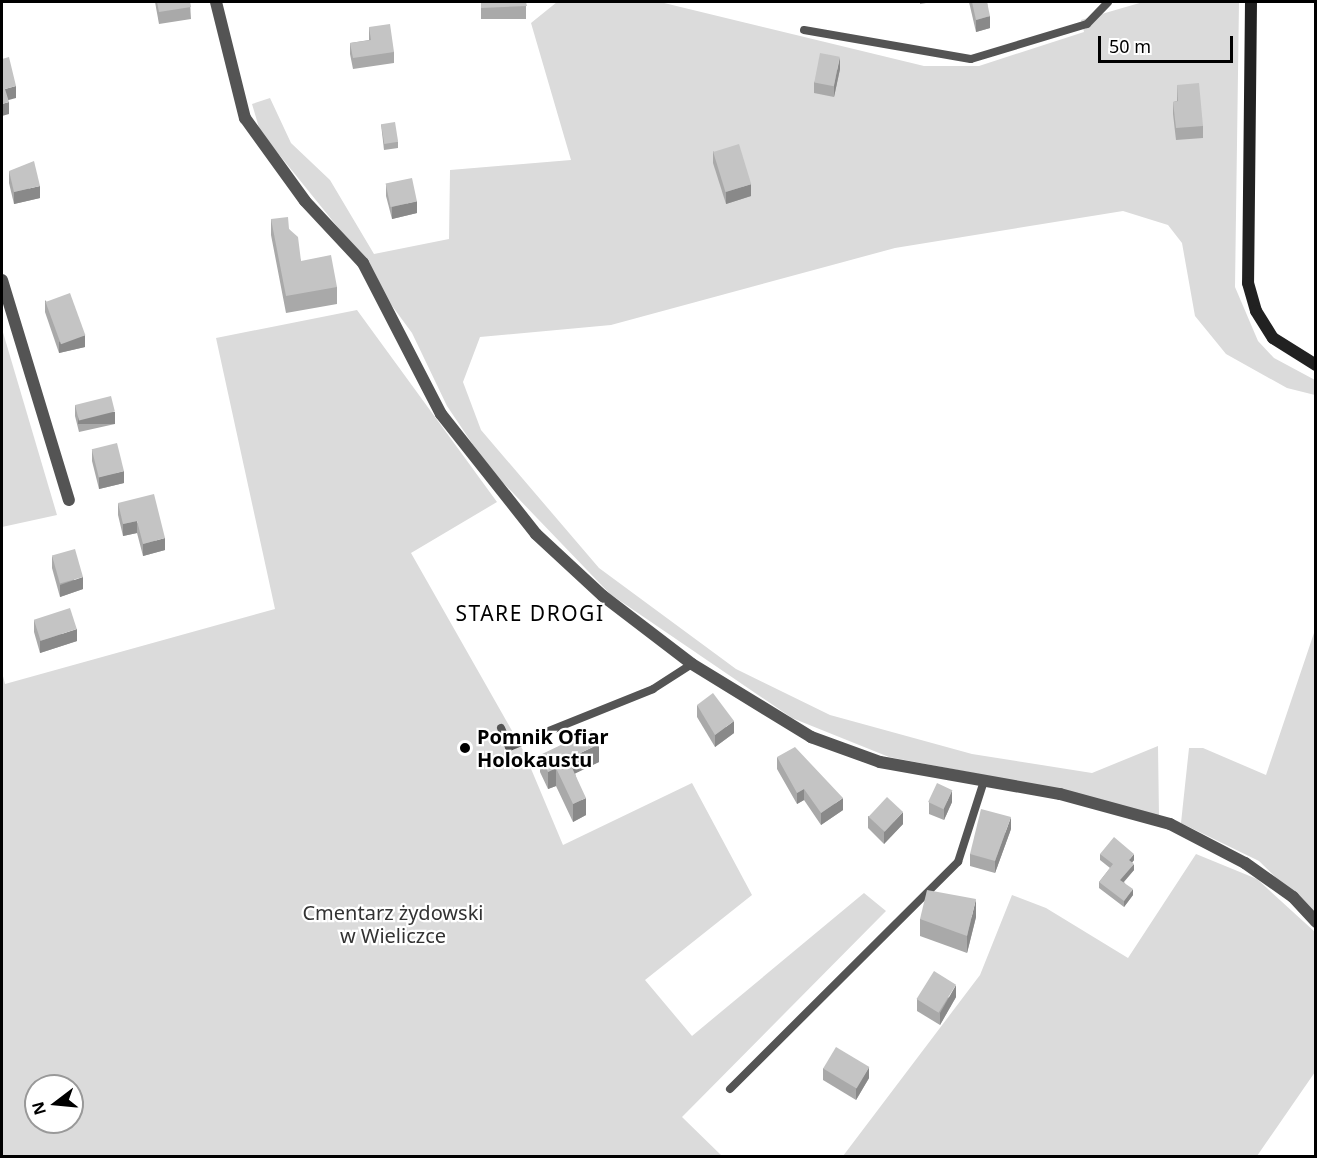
<!DOCTYPE html>
<html>
<head>
<meta charset="utf-8">
<style>
	body { margin:0 }
	#map { position:relative; width:1317px; height:1158px; overflow:hidden; background:#fff; font-family:"Noto Sans",sans-serif }
	div>[style] { position:absolute }
	.green>* { inset:0; background:#dbdbdb }
	.lane>* { height:8px; margin:-4px; padding:0 4px; transform-origin:4px; border-radius:4px; background:#545454 }
	.street>* { height:12px; margin:-6px; padding:0 6px; transform-origin:6px; border-radius:6px; background:#545454 }
	.secondary>* { height:12px; margin:-6px; padding:0 6px; transform-origin:6px; border-radius:6px; background:#212121 }
	.wall>* { inset:0; background:#a9a9a9; transform-origin:0 0 }
	.shaded-wall>* { inset:0; background:#898989; transform-origin:0 0 }
	.building>* { inset:0; background:#c4c4c4; transform-origin:0 0 }
	.dots>* { width:16px; height:16px; translate:-50% -50%; box-sizing:border-box; border:3px solid #fff; border-radius:50% }
	span { translate:-50% -50%; white-space:nowrap; text-align:center; line-height:1.15; -webkit-text-stroke:4.5px #fff; paint-order:stroke }
	.poi-label { font-size:20px; color:#000; font-weight:700 }
	.left { translate:0 -50%; text-align:left }
	.park-label { font-size:20px; color:#323232 }
	.neighbourhood-label { font-size:21px; color:#000; letter-spacing:1.5px }
	.frame { position:absolute; inset:0; border:3px solid #000; pointer-events:none }
	.north { position:absolute; left:24px; top:1074px; width:60px; height:60px; box-sizing:border-box; background:#fff; border:2px solid #999; border-radius:50%; rotate:254deg; font-size:16px; font-weight:700; line-height:24px; text-align:center; color:#000 }
	.north::after { content:''; display:block; margin:auto; width:21px; height:27px; background:#000; clip-path:polygon(50% 0,100% 100%,50% 72%,0 100%) }
	.scale { position:absolute; left:1098px; top:36px; width:135px; height:27px; box-sizing:border-box; border:3px solid #000; border-top:0; padding-left:8px; font-size:18px; line-height:21px; white-space:nowrap; color:#000; -webkit-text-stroke:4px #fff; paint-order:stroke }
</style>
</head>
<body>
<div id="map">
	<div class="green">
		<i style="clip-path:polygon(557px 2px,660px 2px,924px 66px,979px 66px,1084px 32px,1081px 20px,1143px 2px,1239px 2px,1235px 287px,1258px 341px,1274px 358px,1315px 380px,1315px 395px,1287px 388px,1226px 354px,1195px 316px,1182px 243px,1168px 225px,1123px 211px,895px 248px,611px 325px,480px 337px,463px 382px,481px 430px,599px 568px,736px 669px,830px 715px,972px 754px,1092px 773px,1158px 746px,1159px 816px,1068px 791px,889px 757px,792px 718px,610px 594px,488px 467px,447px 406px,412px 333px,376px 284px,374px 272px,260px 131px,252px 104px,270px 98px,291px 143px,330px 180px,374px 254px,449px 239px,450px 170px,571px 160px,531px 23px)"></i>
		<i style="clip-path:polygon(evenodd,357px 310px,497px 502px,411px 553px,524px 752px,563px 845px,692px 783px,752px 895px,645px 980px,692px 1036px,864px 893px,886px 911px,682px 1117px,722px 1156px,2px 1156px,2px 672px,5px 684px,275px 609px,216px 338px,357px 310px,36px 1086px,72px 1086px,72px 1122px,36px 1122px,36px 1086px)"></i>
		<i style="clip-path:polygon(2px 329px,57px 515px,2px 527px)"></i>
		<i style="clip-path:polygon(1315px 630px,1315px 916px,1259px 861px,1181px 823px,1189px 748px,1203px 748px,1266px 775px)"></i>
		<i style="clip-path:polygon(1196px 854px,1257px 879px,1315px 932px,1315px 1072px,1257px 1156px,843px 1156px,980px 975px,1012px 895px,1046px 908px,1128px 958px)"></i>
	</div>
	<div class="lane">
		<i style="left:804px;top:30px;width:169px;rotate:9.9deg"></i>
		<i style="left:971px;top:59px;width:121px;rotate:-16.8deg"></i>
		<i style="left:1087px;top:24px;width:30px;rotate:-46deg"></i>
		<i style="left:501px;top:728px;width:21px;rotate:67deg"></i>
		<i style="left:509px;top:747px;width:155px;rotate:-21.9deg"></i>
		<i style="left:653px;top:689px;width:46px;rotate:-32.7deg"></i>
		<i style="left:730px;top:1089px;width:322px;rotate:-44.9deg"></i>
		<i style="left:958px;top:862px;width:85px;rotate:-72.2deg"></i>
	</div>
	<div class="street">
		<i style="left:216px;top:2px;width:120px;rotate:76deg"></i>
		<i style="left:245px;top:118px;width:102px;rotate:54.1deg"></i>
		<i style="left:305px;top:201px;width:85px;rotate:46.9deg"></i>
		<i style="left:363px;top:263px;width:170px;rotate:62.7deg"></i>
		<i style="left:441px;top:414px;width:153px;rotate:51.6deg"></i>
		<i style="left:536px;top:534px;width:91px;rotate:42.8deg"></i>
		<i style="left:603px;top:596px;width:112px;rotate:37.4deg"></i>
		<i style="left:692px;top:664px;width:140px;rotate:31.5deg"></i>
		<i style="left:811px;top:737px;width:73px;rotate:19.9deg"></i>
		<i style="left:880px;top:762px;width:183px;rotate:10.1deg"></i>
		<i style="left:1060px;top:794px;width:114px;rotate:15.3deg"></i>
		<i style="left:1170px;top:824px;width:85px;rotate:27.5deg"></i>
		<i style="left:1245px;top:863px;width:59px;rotate:35.3deg"></i>
		<i style="left:1293px;top:897px;width:34px;rotate:47deg"></i>
		<i style="left:2px;top:280px;width:230px;rotate:73.1deg"></i>
	</div>
	<div class="secondary">
		<i style="left:1251px;top:2px;width:281px;rotate:90.6deg"></i>
		<i style="left:1248px;top:283px;width:29px;rotate:74deg"></i>
		<i style="left:1256px;top:311px;width:32px;rotate:58deg"></i>
		<i style="left:1273px;top:338px;width:51px;rotate:32.1deg"></i>
	</div>
	<div class="wall">
		<i style="clip-path:polygon(155px 2px,190px 2px,191px 19px,159px 24px)"></i>
		<i style="left:481px;top:2px;width:45px;height:17px"></i>
		<i style="clip-path:polygon(920px 2px,932px 2px,920px 4px)"></i>
		<i style="clip-path:polygon(969px 2px,987px 2px,990px 28px,976px 32px)"></i>
		<i style="left:1304px;top:2px;width:12px;height:1px"></i>
		<i style="clip-path:polygon(369px 27px,394px 52px,394px 63px,353px 69px,350px 54px,350px 43px,369px 40px)"></i>
		<i style="clip-path:polygon(840px 69px,834px 97px,814px 93px,814px 82px)"></i>
		<i style="clip-path:polygon(1177px 85px,1203px 126px,1203px 138px,1176px 140px,1173px 114px,1173px 102px,1177px 101px)"></i>
		<i style="clip-path:polygon(381px 124px,398px 142px,398px 148px,384px 150px)"></i>
		<i style="clip-path:polygon(713px 151px,751px 196px,726px 204px,713px 163px)"></i>
		<i style="clip-path:polygon(9px 171px,40px 198px,14px 204px,9px 183px)"></i>
		<i style="clip-path:polygon(386px 184px,417px 213px,392px 219px,386px 196px)"></i>
		<i style="clip-path:polygon(271px 219px,289px 229px,301px 261px,337px 287px,337px 304px,286px 313px,271px 235px)"></i>
		<i style="clip-path:polygon(45px 300px,85px 347px,59px 353px,45px 312px)"></i>
		<i style="clip-path:polygon(75px 405px,115px 424px,79px 432px,75px 416px)"></i>
		<i style="clip-path:polygon(92px 449px,124px 483px,99px 489px,92px 461px)"></i>
		<i style="clip-path:polygon(118px 503px,165px 550px,143px 556px,137px 533px,123px 536px,118px 515px)"></i>
		<i style="clip-path:polygon(52px 556px,83px 589px,60px 597px,52px 568px)"></i>
		<i style="clip-path:polygon(34px 620px,77px 641px,40px 653px,34px 632px)"></i>
		<i style="clip-path:polygon(697px 705px,734px 733px,715px 747px,697px 717px)"></i>
		<i style="clip-path:polygon(540px 755px,599px 762px,575px 773px,586px 815px,573px 822px,556px 786px,548px 789px,540px 772px)"></i>
		<i style="clip-path:polygon(777px 757px,843px 810px,821px 825px,804px 800px,797px 804px,777px 769px)"></i>
		<i style="clip-path:polygon(929px 802px,952px 802px,944px 820px,929px 814px)"></i>
		<i style="clip-path:polygon(868px 816px,903px 824px,884px 844px,868px 828px)"></i>
		<i style="clip-path:polygon(1011px 829px,995px 873px,970px 866px,970px 854px)"></i>
		<i style="clip-path:polygon(1100px 854px,1134px 860px,1132px 863px,1134px 870px,1124px 882px,1133px 895px,1124px 907px,1099px 888px,1099px 882px,1110px 868px,1100px 860px)"></i>
		<i style="clip-path:polygon(976px 917px,967px 953px,920px 936px,920px 919px)"></i>
		<i style="clip-path:polygon(956px 997px,940px 1025px,917px 1011px,917px 999px)"></i>
		<i style="clip-path:polygon(823px 1068px,869px 1078px,856px 1100px,823px 1080px)"></i>
	</div>
	<div class="shaded-wall">
		<i style="clip-path:polygon(990px 16px,990px 28px,976px 32px,976px 20px)"></i>
		<i style="clip-path:polygon(840px 57px,840px 69px,834px 97px,834px 85px)"></i>
		<i style="clip-path:polygon(16px 86px,16px 98px,5px 101px,5px 89px)"></i>
		<i style="clip-path:polygon(9px 102px,9px 114px,2px 116px,2px 104px)"></i>
		<i style="clip-path:polygon(751px 184px,751px 196px,726px 204px,726px 192px)"></i>
		<i style="clip-path:polygon(40px 186px,40px 198px,14px 204px,14px 192px)"></i>
		<i style="clip-path:polygon(417px 201px,417px 213px,392px 219px,392px 207px)"></i>
		<i style="clip-path:polygon(85px 335px,85px 347px,59px 353px,59px 342px)"></i>
		<i style="left:115px;top:412px;width:12px;height:37px;rotate:90deg"></i>
		<i style="clip-path:polygon(124px 471px,124px 483px,99px 489px,99px 477px)"></i>
		<i style="clip-path:polygon(137px 521px,137px 533px,123px 536px,123px 524px)"></i>
		<i style="clip-path:polygon(165px 538px,165px 550px,143px 556px,143px 544px)"></i>
		<i style="clip-path:polygon(83px 577px,83px 589px,60px 597px,60px 585px)"></i>
		<i style="clip-path:polygon(77px 629px,77px 641px,40px 653px,40px 641px)"></i>
		<i style="clip-path:polygon(734px 721px,734px 733px,715px 747px,715px 735px)"></i>
		<i style="clip-path:polygon(599px 744px,599px 762px,568px 777px,568px 759px)"></i>
		<i style="clip-path:polygon(556px 768px,556px 786px,548px 789px,548px 772px)"></i>
		<i style="clip-path:polygon(804px 789px,804px 800px,797px 804px,797px 793px)"></i>
		<i style="clip-path:polygon(952px 790px,952px 802px,944px 820px,944px 808px)"></i>
		<i style="clip-path:polygon(586px 798px,586px 815px,573px 822px,573px 804px)"></i>
		<i style="clip-path:polygon(843px 798px,843px 810px,821px 825px,821px 813px)"></i>
		<i style="clip-path:polygon(903px 812px,903px 824px,884px 844px,884px 832px)"></i>
		<i style="clip-path:polygon(1011px 817px,1011px 829px,995px 873px,995px 861px)"></i>
		<i style="clip-path:polygon(1134px 854px,1134px 860px,1129px 866px,1129px 860px)"></i>
		<i style="clip-path:polygon(1134px 864px,1134px 870px,1120px 886px,1120px 880px)"></i>
		<i style="clip-path:polygon(1133px 889px,1133px 895px,1124px 907px,1124px 901px)"></i>
		<i style="clip-path:polygon(976px 899px,976px 917px,967px 953px,967px 936px)"></i>
		<i style="clip-path:polygon(956px 985px,956px 997px,940px 1025px,940px 1013px)"></i>
		<i style="clip-path:polygon(869px 1067px,869px 1078px,856px 1100px,856px 1088px)"></i>
	</div>
	<div class="building">
		<i style="clip-path:polygon(157px 2px,190px 2px,191px 7px,159px 12px)"></i>
		<i style="clip-path:polygon(481px 2px,526px 2px,527px 6px,481px 8px)"></i>
		<i style="clip-path:polygon(972px 2px,987px 2px,990px 16px,976px 20px)"></i>
		<i style="clip-path:polygon(390px 24px,394px 52px,353px 58px,350px 43px,371px 40px,369px 27px)"></i>
		<i style="left:820px;top:53px;width:20px;height:30px;rotate:11deg"></i>
		<i style="clip-path:polygon(9px 57px,16px 86px,5px 89px,9px 102px,2px 104px,2px 59px)"></i>
		<i style="clip-path:polygon(1199px 83px,1203px 126px,1176px 128px,1173px 102px,1178px 101px,1177px 85px)"></i>
		<i style="left:395px;top:122px;width:20px;height:14px;rotate:81deg"></i>
		<i style="left:739px;top:144px;width:42px;height:27px;rotate:73deg"></i>
		<i style="clip-path:polygon(34px 161px,40px 186px,14px 192px,9px 171px)"></i>
		<i style="left:412px;top:178px;width:24px;height:27px;rotate:78deg"></i>
		<i style="clip-path:polygon(288px 217px,289px 229px,298px 237px,301px 261px,331px 255px,337px 287px,286px 296px,271px 219px)"></i>
		<i style="left:70px;top:293px;width:45px;height:26px;rotate:70deg"></i>
		<i style="left:111px;top:396px;width:16px;height:37px;rotate:76deg"></i>
		<i style="left:117px;top:443px;width:29px;height:26px;rotate:76deg"></i>
		<i style="clip-path:polygon(154px 494px,165px 538px,143px 544px,137px 521px,123px 524px,118px 503px)"></i>
		<i style="left:75px;top:549px;width:29px;height:24px;rotate:74deg"></i>
		<i style="left:70px;top:608px;width:22px;height:38px;rotate:72deg"></i>
		<i style="clip-path:polygon(713px 693px,734px 721px,715px 735px,697px 705px)"></i>
		<i style="clip-path:polygon(592px 730px,599px 744px,568px 759px,586px 798px,573px 804px,556px 768px,548px 772px,540px 755px)"></i>
		<i style="clip-path:polygon(795px 747px,843px 798px,821px 813px,804px 789px,797px 793px,777px 757px)"></i>
		<i style="left:937px;top:783px;width:17px;height:21px;rotate:25deg"></i>
		<i style="left:887px;top:797px;width:22px;height:27px;rotate:43deg"></i>
		<i style="clip-path:polygon(981px 809px,1011px 817px,995px 861px,970px 854px)"></i>
		<i style="clip-path:polygon(1114px 837px,1134px 854px,1129px 860px,1134px 864px,1120px 880px,1133px 889px,1124px 901px,1099px 882px,1113px 864px,1100px 854px)"></i>
		<i style="clip-path:polygon(927px 890px,976px 899px,967px 936px,920px 919px)"></i>
		<i style="left:934px;top:971px;width:26px;height:33px;rotate:32deg"></i>
		<i style="left:836px;top:1047px;width:39px;height:25px;rotate:31deg"></i>
	</div>
	<div class="dots">
		<i style="left:465px;top:748px;background:#000"></i>
	</div>
	<div class="poi-label">
		<span class="left" style="left:477px;top:748px">Pomnik Ofiar<br>Holokaustu</span>
	</div>
	<div class="park-label">
		<span style="left:393px;top:924px">Cmentarz żydowski<br>w Wieliczce</span>
	</div>
	<div class="neighbourhood-label">
		<span style="left:530px;top:613px">STARE DROGI</span>
	</div>
	<div class="frame"></div>
	<div class="north">N</div>
	<div class="scale">50 m</div>
</div>
</body>
</html>
